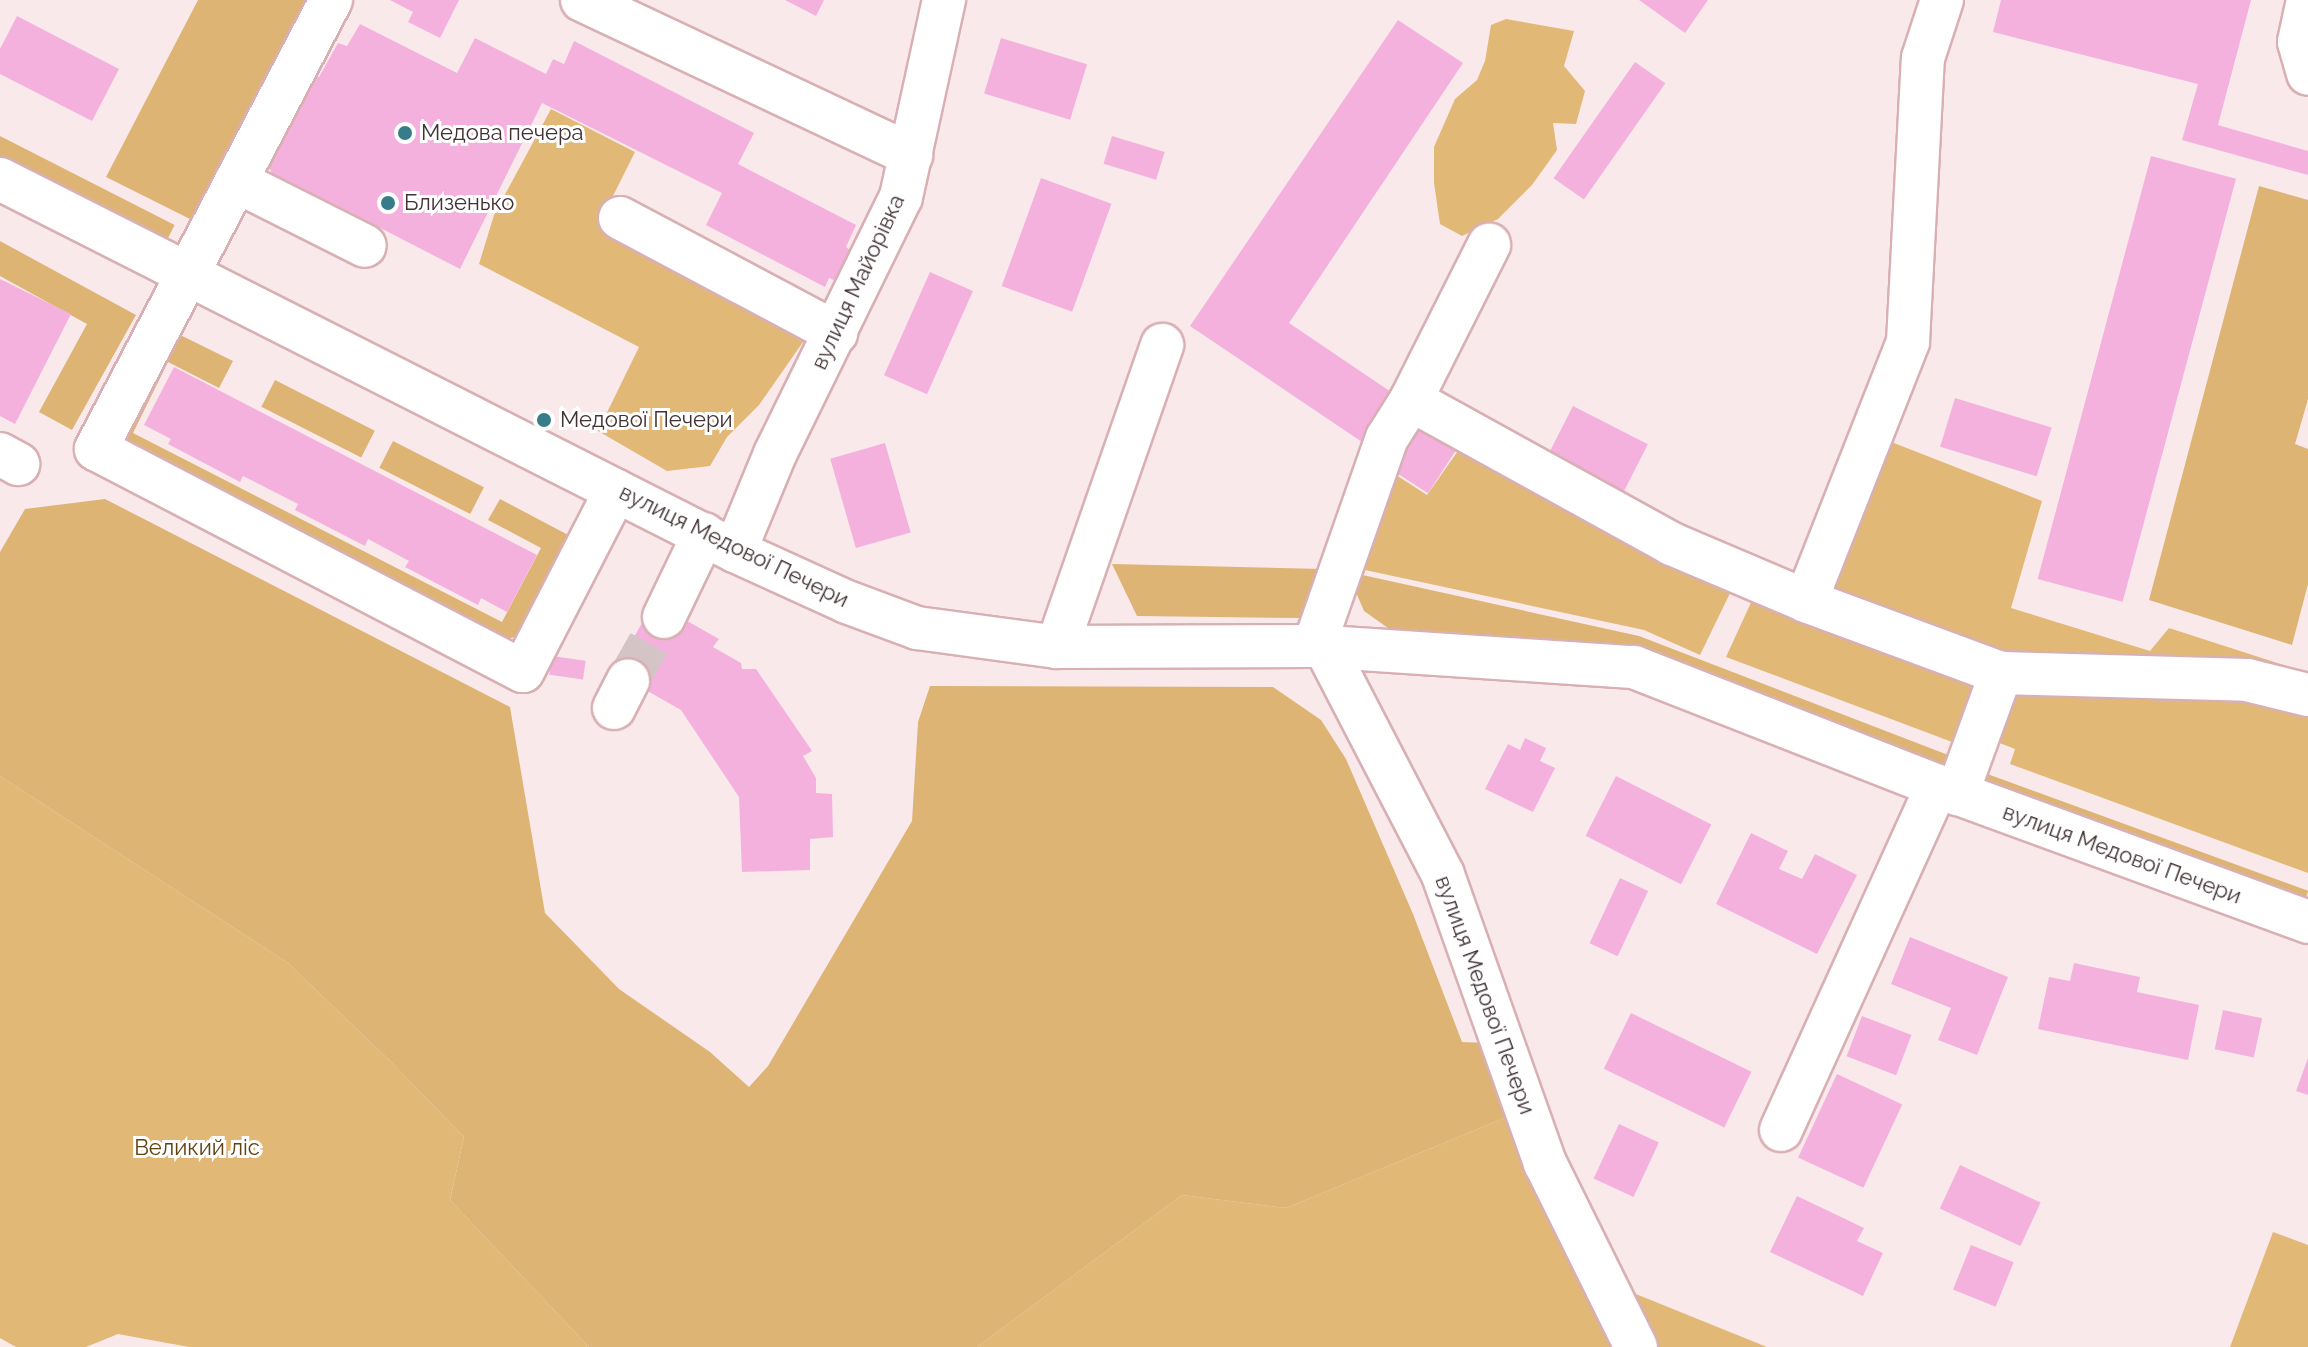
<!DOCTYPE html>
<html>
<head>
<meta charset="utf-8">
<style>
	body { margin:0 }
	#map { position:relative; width:2308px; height:1347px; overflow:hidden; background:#fae9eb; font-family:Raleway,sans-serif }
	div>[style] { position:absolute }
	.green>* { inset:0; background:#deb474; transform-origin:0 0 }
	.forest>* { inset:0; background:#e2b877 }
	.building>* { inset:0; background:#f4b1de; transform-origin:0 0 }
	.minor-tunnel>* { height:42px; margin-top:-21px; transform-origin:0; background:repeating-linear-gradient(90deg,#d5c4c6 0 42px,transparent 0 63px) }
	.roads { filter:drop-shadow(2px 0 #d8b0b4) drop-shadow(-2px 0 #d8b0b4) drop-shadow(0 2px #d8b0b4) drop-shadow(0 -2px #d8b0b4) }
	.minor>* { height:42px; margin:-21px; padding:0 21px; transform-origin:21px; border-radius:21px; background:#fff }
	.dots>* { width:22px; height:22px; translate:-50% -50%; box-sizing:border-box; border:4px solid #fff; border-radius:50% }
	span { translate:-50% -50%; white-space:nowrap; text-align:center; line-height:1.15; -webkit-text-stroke:6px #fff; paint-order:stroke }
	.poi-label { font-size:22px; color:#423234 }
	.left { translate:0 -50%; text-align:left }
	.street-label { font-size:22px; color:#423234 }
	.park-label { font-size:22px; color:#5f420f }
</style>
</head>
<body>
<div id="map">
	<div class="green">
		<i style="clip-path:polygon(198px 0,310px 0,196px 222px,106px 177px)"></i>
		<i style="left:0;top:136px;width:196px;height:28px;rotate:27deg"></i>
		<i style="clip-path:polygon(2259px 186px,2308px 200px,2308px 399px,2295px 444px,2308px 449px,2308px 584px,2292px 645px,2149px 600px)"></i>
		<i style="clip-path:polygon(0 241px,136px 315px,72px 430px,39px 412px,87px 324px,0 276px)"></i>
		<i style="clip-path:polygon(166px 328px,233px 361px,219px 388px,168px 362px,133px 433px,502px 622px,541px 548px,488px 520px,500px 499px,572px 537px,525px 635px,492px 642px,108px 445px)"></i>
		<i style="left:275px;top:380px;width:112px;height:30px;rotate:27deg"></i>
		<i style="left:393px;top:441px;width:102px;height:30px;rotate:27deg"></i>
		<i style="clip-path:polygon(105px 499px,510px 707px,545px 913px,619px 989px,710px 1052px,749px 1087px,768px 1066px,912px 821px,918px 722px,930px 686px,1273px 687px,1321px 720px,1346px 759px,1413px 914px,1462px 1042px,1490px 1043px,1514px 1114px,1286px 1208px,1182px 1195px,977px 1347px,589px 1347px,450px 1200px,464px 1137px,390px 1061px,288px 963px,0 776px,0 552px,25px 509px)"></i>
		<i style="clip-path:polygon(1112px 564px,1323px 569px,1300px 618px,1137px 616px)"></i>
		<i style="clip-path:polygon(1358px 574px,1639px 636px,1969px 763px,1943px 774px,1641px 654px,1388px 628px,1364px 611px,1355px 590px)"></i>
		<i style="left:1971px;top:768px;width:359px;height:26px;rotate:20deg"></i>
	</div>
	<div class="forest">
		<i style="clip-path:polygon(1506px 19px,1574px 31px,1564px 66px,1585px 91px,1576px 124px,1553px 123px,1557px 150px,1532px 185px,1498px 219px,1462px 236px,1440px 224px,1434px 183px,1434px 147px,1455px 99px,1477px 80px,1485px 61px,1491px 25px)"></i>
		<i style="clip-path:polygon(551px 109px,635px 152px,600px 222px,796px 327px,803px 342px,759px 405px,727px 437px,710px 466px,667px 471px,598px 431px,639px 347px,479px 264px,494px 215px)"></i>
		<i style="clip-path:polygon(1876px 436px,2042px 501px,2011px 608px,2150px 651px,2169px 628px,2308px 673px,2308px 873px,2010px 764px,2015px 749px,1974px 733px,1968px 748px,1726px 657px,1754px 596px,1806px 617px)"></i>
		<i style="clip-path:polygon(1460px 448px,1732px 589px,1700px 655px,1644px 630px,1365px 570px,1393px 473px,1427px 495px)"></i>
		<i style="clip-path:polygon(0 776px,288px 963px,390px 1061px,464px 1137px,450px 1200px,589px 1347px,189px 1347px,118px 1334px,86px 1347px,16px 1347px,0 1338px)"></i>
		<i style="clip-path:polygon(1514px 1114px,1624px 1347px,977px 1347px,1182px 1195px,1286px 1208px)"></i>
		<i style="clip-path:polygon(2273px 1232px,2308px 1245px,2308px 1347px,2230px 1347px)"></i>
		<i style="clip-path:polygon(1621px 1288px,1767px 1347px,1648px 1347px)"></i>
	</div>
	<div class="building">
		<i style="clip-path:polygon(390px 0,459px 0,440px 38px,408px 22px,413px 12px)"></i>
		<i style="clip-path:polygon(785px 0,824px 0,816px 16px)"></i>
		<i style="clip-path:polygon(1639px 0,1708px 0,1685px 33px)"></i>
		<i style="clip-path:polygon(2001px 0,2251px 0,2218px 125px,2308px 151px,2308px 175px,2182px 140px,2198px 84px,1993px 32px)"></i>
		<i style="clip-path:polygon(17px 16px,119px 69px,92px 121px,0 74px,0 49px)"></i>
		<i style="clip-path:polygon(1398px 20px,1463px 63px,1289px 323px,1397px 396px,1365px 444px,1190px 326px)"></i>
		<i style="clip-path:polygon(360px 24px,457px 73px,475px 38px,546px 74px,553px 59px,564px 64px,574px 41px,754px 133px,738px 164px,856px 225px,846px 247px,855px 253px,841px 283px,829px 278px,825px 287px,706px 225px,722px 193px,542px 103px,460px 269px,328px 201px,323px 206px,276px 182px,267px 163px,313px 75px,319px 77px,338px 43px,347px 46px)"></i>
		<i style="left:1001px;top:38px;width:90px;height:58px;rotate:17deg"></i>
		<i style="left:1635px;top:62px;width:37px;height:142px;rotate:35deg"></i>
		<i style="left:1112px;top:136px;width:55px;height:29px;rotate:17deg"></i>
		<i style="left:2151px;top:156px;width:88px;height:438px;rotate:15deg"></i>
		<i style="left:1041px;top:178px;width:75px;height:115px;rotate:20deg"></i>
		<i style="left:930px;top:272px;width:47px;height:113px;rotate:24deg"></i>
		<i style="clip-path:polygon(0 279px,71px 314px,15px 424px,0 416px)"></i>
		<i style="clip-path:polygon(174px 367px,537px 555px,507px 612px,481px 598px,478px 605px,405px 567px,409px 561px,368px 539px,365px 546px,295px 510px,298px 504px,243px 476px,240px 482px,168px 444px,171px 439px,144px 425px)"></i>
		<i style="left:1955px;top:398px;width:101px;height:51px;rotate:17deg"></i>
		<i style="left:1573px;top:406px;width:84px;height:55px;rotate:27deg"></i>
		<i style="left:1427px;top:414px;width:44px;height:66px;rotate:33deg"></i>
		<i style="left:885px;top:443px;width:93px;height:57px;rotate:74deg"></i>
		<i style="clip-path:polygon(650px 609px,680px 617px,719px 639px,713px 647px,741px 663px,742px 669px,756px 669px,812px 751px,803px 756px,816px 778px,816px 793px,832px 794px,833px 837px,810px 839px,810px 870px,742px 872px,739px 797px,681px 710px,614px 672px)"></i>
		<i style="left:552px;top:656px;width:34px;height:19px;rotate:8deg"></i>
		<i style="clip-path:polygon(1525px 738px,1546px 748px,1540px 761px,1555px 768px,1533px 812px,1485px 789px,1508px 744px,1520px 750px)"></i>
		<i style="left:1616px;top:776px;width:107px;height:67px;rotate:27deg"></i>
		<i style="clip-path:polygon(1751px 833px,1788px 851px,1779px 869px,1802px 879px,1815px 854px,1857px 875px,1817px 954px,1716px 904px)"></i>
		<i style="left:1620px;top:878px;width:31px;height:72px;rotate:25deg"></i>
		<i style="clip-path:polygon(1910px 937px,2008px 977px,1977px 1055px,1938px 1040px,1951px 1008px,1891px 984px)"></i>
		<i style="clip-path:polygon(2074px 963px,2140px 977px,2137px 992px,2199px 1005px,2188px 1060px,2038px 1029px,2049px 977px,2070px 981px)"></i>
		<i style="left:2223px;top:1010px;width:40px;height:40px;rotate:12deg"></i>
		<i style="left:1631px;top:1013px;width:134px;height:62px;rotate:26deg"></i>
		<i style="left:1862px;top:1016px;width:53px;height:43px;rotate:21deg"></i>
		<i style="clip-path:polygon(2308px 1058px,2308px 1095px,2296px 1091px)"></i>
		<i style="left:1837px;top:1074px;width:72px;height:92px;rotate:25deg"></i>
		<i style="left:1619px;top:1124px;width:44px;height:60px;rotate:25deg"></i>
		<i style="left:1960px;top:1165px;width:89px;height:48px;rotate:25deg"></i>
		<i style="clip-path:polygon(1797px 1196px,1864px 1228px,1857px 1241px,1883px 1253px,1863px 1296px,1770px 1252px)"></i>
		<i style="left:1971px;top:1245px;width:46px;height:48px;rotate:22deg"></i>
	</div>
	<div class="minor-tunnel">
		<i style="left:628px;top:680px;width:73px;rotate:-60.3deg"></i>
	</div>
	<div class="roads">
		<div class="minor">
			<i style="left:331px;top:0;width:507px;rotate:117.63deg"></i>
			<i style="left:96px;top:449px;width:481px;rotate:27.5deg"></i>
			<i style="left:523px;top:671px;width:203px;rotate:-62.8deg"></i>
			<i style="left:582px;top:0;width:364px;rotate:25.2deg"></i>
			<i style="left:2308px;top:0;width:43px;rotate:102.1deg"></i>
			<i style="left:2299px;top:42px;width:33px;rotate:74deg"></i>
			<i style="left:0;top:179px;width:824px;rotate:26.84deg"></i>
			<i style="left:735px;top:551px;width:123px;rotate:24.5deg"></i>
			<i style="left:847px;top:602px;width:75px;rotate:20.4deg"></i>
			<i style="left:917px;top:628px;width:141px;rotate:7.7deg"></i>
			<i style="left:1057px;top:647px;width:257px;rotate:-0.2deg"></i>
			<i style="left:1314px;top:646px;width:321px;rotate:3.8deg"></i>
			<i style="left:1634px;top:667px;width:326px;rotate:21.4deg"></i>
			<i style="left:1937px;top:786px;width:395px;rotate:20.1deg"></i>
			<i style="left:236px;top:181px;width:144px;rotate:26.7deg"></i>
			<i style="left:620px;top:218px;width:245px;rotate:28deg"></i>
			<i style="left:1411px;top:400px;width:298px;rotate:28.9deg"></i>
			<i style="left:1672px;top:544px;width:146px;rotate:23deg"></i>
			<i style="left:1806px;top:601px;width:208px;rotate:20.3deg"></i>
			<i style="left:2001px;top:673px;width:246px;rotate:1.6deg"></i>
			<i style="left:2247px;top:680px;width:63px;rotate:13.8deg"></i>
			<i style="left:0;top:454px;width:21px;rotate:29deg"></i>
			<i style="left:735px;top:551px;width:105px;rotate:-67.6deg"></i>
			<i style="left:775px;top:454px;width:286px;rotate:-63.9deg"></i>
			<i style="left:901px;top:197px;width:202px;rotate:-77.7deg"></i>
			<i style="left:1806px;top:601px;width:278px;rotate:-68.5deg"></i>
			<i style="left:1908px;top:342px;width:284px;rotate:-87deg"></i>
			<i style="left:1923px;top:58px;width:61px;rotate:-71.9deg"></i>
			<i style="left:664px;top:617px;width:92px;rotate:-64.3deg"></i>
			<i style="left:1314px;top:646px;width:220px;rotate:-70.7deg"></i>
			<i style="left:1387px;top:438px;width:45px;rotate:-57.7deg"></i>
			<i style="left:1411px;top:400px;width:174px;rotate:-63.3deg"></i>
			<i style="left:1057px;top:647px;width:320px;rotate:-70.8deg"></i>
			<i style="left:1325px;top:647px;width:257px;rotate:62.6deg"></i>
			<i style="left:1443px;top:875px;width:306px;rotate:70.5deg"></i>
			<i style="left:1545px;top:1163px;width:205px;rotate:63.7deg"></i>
			<i style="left:614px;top:708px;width:31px;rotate:-63deg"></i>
			<i style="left:1957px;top:794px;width:129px;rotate:-70deg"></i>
			<i style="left:1781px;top:1130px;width:378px;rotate:-65.6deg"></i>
		</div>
	</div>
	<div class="dots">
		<i style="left:405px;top:133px;background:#377d89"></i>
		<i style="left:388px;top:203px;background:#377d89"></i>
		<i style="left:544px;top:420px;background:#377d89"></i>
	</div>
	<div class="poi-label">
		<span class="left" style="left:421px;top:133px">Медова печера</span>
		<span class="left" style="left:404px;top:203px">Близенько</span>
		<span class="left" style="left:560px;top:420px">Медової Печери</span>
	</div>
	<div class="street-label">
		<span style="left:858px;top:282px;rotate:-65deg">вулиця Майорівка</span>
		<span style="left:734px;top:546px;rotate:26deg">вулиця Медової Печери</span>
		<span style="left:2122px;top:854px;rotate:20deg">вулиця Медової Печери</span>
		<span style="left:1485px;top:995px;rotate:70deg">вулиця Медової Печери</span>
	</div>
	<div class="park-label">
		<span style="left:197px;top:1148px">Великий ліс</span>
	</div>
</div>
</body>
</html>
